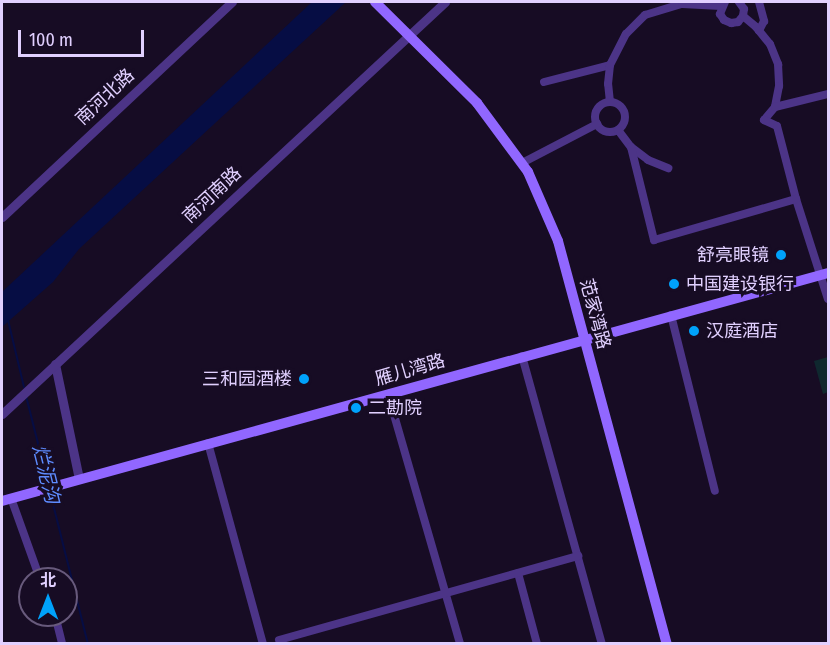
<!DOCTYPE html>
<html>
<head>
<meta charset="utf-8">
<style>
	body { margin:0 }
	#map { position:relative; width:830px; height:645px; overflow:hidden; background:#170c24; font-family:"Fira Sans Condensed","Noto Sans SC",sans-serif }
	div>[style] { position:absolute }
	.green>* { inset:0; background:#0f282f }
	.water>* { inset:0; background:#060d44 }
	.stream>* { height:2px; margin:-1px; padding:0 1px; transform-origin:1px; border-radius:1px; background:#060d44 }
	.minor>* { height:8px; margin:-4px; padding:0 4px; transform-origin:4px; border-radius:4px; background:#4c3487 }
	.minor>.ring { margin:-4px; padding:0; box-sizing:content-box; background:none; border:8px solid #4c3487; border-radius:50% }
	.tertiary>* { height:9px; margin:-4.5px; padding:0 4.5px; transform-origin:4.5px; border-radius:4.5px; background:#4c3487 }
	.secondary>* { height:10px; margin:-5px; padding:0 5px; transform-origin:5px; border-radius:5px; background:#9167ff }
	.dots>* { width:16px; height:16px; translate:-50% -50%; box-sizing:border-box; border:3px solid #170c24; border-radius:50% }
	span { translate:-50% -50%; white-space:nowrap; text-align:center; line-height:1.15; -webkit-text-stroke:6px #170c24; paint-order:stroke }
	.street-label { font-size:18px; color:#e1d0ff }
	.poi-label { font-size:18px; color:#e1d0ff }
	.right { translate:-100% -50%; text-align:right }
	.left { translate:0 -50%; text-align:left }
	.water-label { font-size:20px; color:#5e8cff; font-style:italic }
	.frame { position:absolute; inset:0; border:3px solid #e1d0ff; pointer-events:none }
	.north { position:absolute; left:18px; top:567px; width:60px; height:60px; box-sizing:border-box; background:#170c24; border:2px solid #685a7c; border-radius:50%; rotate:0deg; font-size:16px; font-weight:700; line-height:24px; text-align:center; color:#e1d0ff }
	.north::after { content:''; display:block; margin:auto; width:21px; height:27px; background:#00a2fb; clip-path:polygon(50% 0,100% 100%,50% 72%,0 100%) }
	.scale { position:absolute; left:18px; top:30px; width:126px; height:27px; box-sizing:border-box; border:3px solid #e1d0ff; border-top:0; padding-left:8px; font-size:18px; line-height:21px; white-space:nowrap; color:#e1d0ff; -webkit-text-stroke:4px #170c24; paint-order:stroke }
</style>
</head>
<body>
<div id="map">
	<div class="green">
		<i style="clip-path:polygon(828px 357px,828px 392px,823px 394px,814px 361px)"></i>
	</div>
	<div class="water">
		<i style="clip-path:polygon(312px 2px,346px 2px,79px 249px,53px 282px,2px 327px,2px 292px)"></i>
	</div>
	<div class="stream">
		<i style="left:8px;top:320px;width:69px;rotate:76.6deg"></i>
		<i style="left:26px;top:396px;width:90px;rotate:75.8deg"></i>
		<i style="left:50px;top:492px;width:157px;rotate:76deg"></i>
	</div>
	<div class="minor">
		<i style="left:725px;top:2px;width:13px;rotate:113deg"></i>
		<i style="left:720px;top:14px;width:7px;rotate:56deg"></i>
		<i style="left:724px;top:20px;width:8px;rotate:23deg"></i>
		<i style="left:731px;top:23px;width:7px;rotate:-8deg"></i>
		<i style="left:738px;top:22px;width:8px;rotate:-50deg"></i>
		<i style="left:743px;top:16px;width:7px;rotate:-82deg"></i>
		<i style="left:744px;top:9px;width:9px;rotate:-126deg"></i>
		<i style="left:759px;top:2px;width:20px;rotate:75deg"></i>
		<i style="left:764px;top:21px;width:11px;rotate:117deg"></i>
		<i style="left:743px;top:16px;width:17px;rotate:40deg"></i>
		<i style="left:756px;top:27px;width:22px;rotate:51deg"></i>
		<i style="left:770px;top:44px;width:22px;rotate:68deg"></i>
		<i style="left:778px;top:64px;width:22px;rotate:87deg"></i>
		<i style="left:779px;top:86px;width:21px;rotate:101deg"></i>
		<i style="left:775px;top:107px;width:17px;rotate:130deg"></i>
		<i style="left:764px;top:120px;width:14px;rotate:25deg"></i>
		<i style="left:777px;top:126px;width:75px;rotate:75.4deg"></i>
		<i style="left:796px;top:199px;width:105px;rotate:72.3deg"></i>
		<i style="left:544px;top:82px;width:68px;rotate:-14.4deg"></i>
		<i style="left:610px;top:102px;width:18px;rotate:-96deg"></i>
		<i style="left:608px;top:84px;width:19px;rotate:-84deg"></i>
		<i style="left:610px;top:65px;width:35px;rotate:-63deg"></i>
		<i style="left:626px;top:34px;width:27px;rotate:-45deg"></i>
		<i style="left:645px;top:15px;width:39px;rotate:-17deg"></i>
		<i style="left:682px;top:4px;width:39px;rotate:3deg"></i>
		<i class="ring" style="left:595px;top:102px;width:22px;height:22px"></i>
		<i style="left:775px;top:107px;width:55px;rotate:-13.8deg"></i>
		<i style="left:618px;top:130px;width:21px;rotate:53deg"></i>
		<i style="left:631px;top:147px;width:21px;rotate:37deg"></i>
		<i style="left:648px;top:160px;width:22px;rotate:22deg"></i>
		<i style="left:631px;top:147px;width:96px;rotate:76.1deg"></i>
		<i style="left:654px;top:240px;width:148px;rotate:-16.1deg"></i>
		<i style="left:522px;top:163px;width:85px;rotate:-27.5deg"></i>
		<i style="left:671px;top:315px;width:181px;rotate:76deg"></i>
		<i style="left:522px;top:356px;width:299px;rotate:74.5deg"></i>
		<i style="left:388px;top:394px;width:260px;rotate:73.9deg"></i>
		<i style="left:208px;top:443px;width:208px;rotate:74.7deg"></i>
		<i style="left:11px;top:498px;width:86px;rotate:70.3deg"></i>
		<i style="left:518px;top:573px;width:73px;rotate:75deg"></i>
		<i style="left:55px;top:615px;width:30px;rotate:76deg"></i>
		<i style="left:279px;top:640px;width:311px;rotate:-15.7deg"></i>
	</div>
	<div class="tertiary">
		<i style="left:2px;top:217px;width:315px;rotate:-43.1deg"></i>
		<i style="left:55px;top:364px;width:117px;rotate:78.2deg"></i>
		<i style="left:2px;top:414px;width:605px;rotate:-42.92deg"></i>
	</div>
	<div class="secondary">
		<i style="left:375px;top:2px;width:144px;rotate:44.7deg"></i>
		<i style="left:477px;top:103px;width:86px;rotate:53.5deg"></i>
		<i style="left:528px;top:172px;width:75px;rotate:66.5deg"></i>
		<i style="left:558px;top:241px;width:417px;rotate:74.9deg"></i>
		<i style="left:2px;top:501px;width:857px;rotate:-15.43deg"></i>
	</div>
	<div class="dots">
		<i style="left:781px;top:255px;background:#00a2fb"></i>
		<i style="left:674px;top:284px;background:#00a2fb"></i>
		<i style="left:694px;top:331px;background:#00a2fb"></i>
		<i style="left:304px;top:379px;background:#00a2fb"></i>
		<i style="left:356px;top:408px;background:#00a2fb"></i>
	</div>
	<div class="street-label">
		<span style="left:105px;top:97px;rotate:-43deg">南河北路</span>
		<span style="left:212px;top:195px;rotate:-43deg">南河南路</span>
		<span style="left:595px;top:314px;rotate:75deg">范家湾路</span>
		<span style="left:410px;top:370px;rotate:-16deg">雁儿湾路</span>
	</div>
	<div class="poi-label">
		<span class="right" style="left:769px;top:255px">舒亮眼镜</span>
		<span class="left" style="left:686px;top:284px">中国建设银行</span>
		<span class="left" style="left:706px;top:331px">汉庭酒店</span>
		<span class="right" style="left:292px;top:379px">三和园酒楼</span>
		<span class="left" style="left:368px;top:408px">二勘院</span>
	</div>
	<div class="water-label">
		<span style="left:46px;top:474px;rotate:76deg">烂泥沟</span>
	</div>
	<div class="frame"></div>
	<div class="north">北</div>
	<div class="scale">100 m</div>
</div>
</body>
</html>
